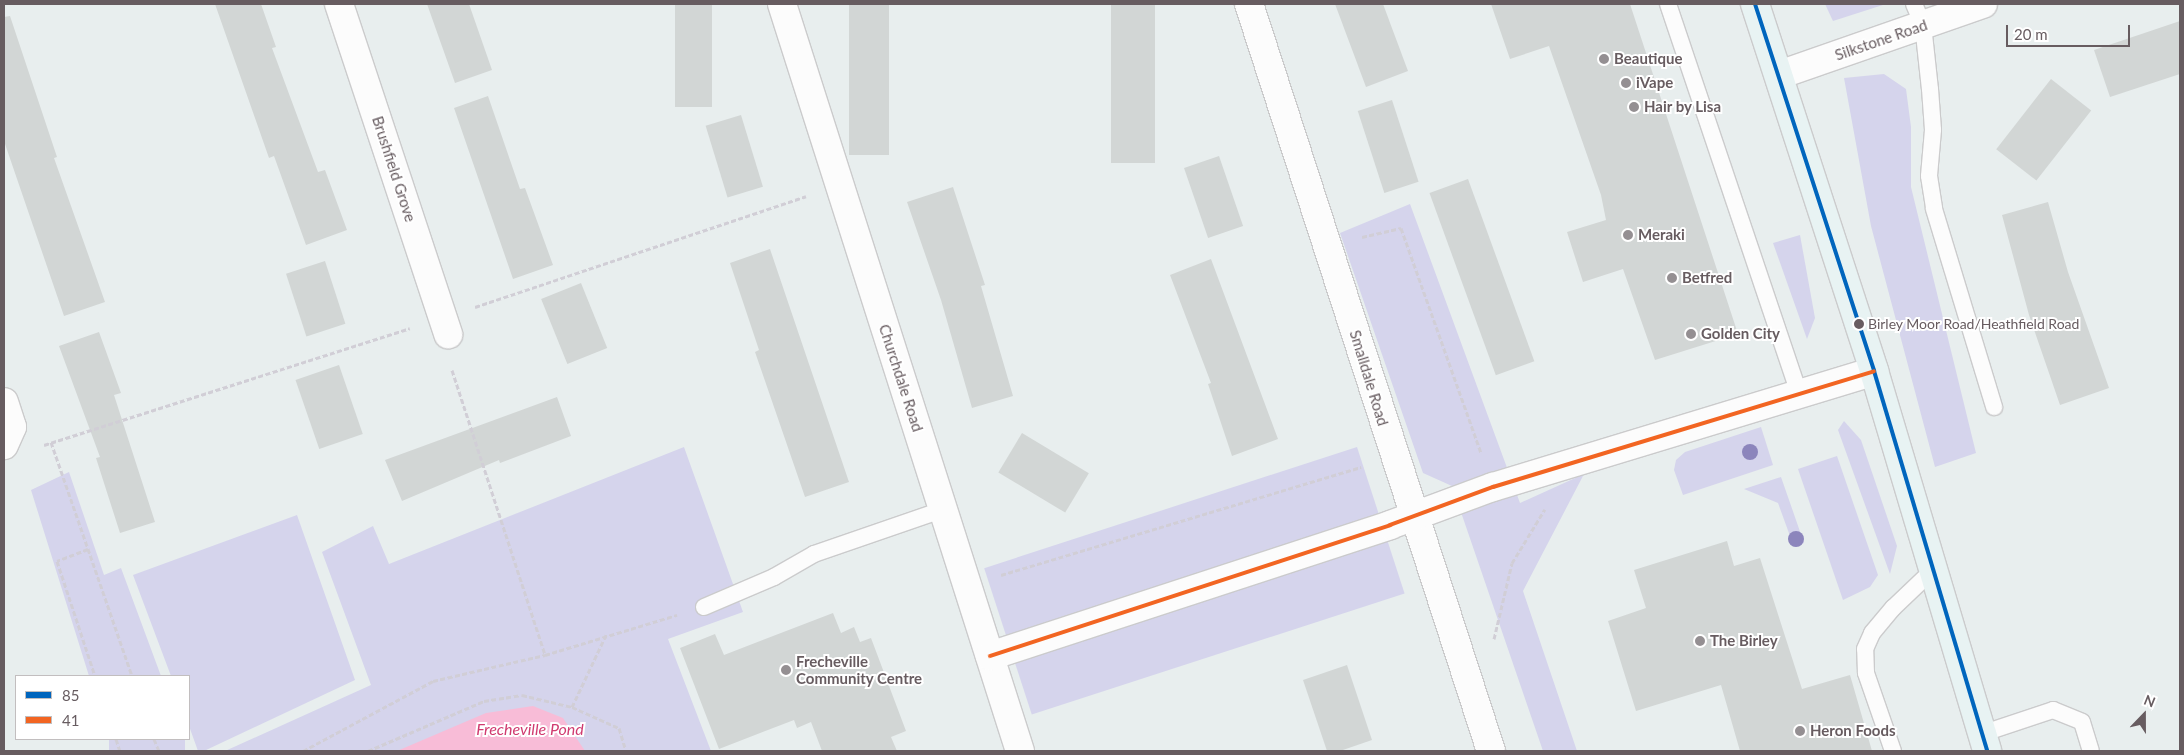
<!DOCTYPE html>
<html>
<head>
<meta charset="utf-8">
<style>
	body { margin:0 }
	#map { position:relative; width:2184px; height:755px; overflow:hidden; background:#e8eeee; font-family:Lato,sans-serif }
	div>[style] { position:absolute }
	.green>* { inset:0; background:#d5d4ec; transform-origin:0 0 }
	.water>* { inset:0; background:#f8bcd7 }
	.building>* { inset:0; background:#d2d6d5; transform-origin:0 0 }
	.path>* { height:3px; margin-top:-1.5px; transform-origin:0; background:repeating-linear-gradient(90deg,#d1ced6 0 5px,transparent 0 7.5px) }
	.roads { filter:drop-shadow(1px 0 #cbcbcc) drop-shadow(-1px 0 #cbcbcc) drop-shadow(0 1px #cbcbcc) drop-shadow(0 -1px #cbcbcc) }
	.lane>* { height:16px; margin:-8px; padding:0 8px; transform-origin:8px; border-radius:8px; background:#fcfcfc }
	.street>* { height:28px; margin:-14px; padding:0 14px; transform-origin:14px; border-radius:14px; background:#fcfcfc }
	.primary>* { height:28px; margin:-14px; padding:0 14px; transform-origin:14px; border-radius:14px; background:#e8f3f3 }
	.bus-1>* { height:4px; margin:-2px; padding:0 2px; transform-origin:2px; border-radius:2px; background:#0065bd }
	.bus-2>* { height:4px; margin:-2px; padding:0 2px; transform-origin:2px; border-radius:2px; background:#f26522 }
	.trees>* { width:16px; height:16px; margin:-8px; border-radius:50%; background:#8c85bc }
	.dots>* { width:14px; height:14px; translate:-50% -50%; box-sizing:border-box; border:2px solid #fff; border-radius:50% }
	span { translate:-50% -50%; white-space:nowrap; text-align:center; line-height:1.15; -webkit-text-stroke:4px #fff; paint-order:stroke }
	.bus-label { font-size:14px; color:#675c60 }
	.left { translate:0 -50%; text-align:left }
	.street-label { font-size:15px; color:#675c60 }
	.poi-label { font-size:15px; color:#675c60; font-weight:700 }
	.water-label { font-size:16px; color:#d03b70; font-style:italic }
	.frame { position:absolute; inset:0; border:5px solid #675c60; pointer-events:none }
	.legend { position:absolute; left:15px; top:675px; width:175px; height:65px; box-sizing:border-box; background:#fff; border:1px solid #c2bebf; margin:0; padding:6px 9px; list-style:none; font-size:15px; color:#675c60 }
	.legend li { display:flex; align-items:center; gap:10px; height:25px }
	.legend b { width:25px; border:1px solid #c2bebf }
	.north { position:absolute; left:2119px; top:690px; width:50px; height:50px; -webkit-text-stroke:4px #fff; paint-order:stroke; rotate:22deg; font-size:14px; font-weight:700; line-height:20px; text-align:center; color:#675c60 }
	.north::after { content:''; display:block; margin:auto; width:18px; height:22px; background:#675c60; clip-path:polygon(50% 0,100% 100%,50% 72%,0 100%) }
	.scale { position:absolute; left:2006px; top:25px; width:124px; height:22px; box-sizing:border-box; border:2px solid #675c60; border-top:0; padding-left:6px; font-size:15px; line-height:18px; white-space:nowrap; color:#675c60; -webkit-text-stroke:4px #fff; paint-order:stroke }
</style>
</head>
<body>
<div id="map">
	<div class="green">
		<i style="clip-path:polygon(1825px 4px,1886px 4px,1833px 21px)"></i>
		<i style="clip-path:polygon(1884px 74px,1906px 89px,1911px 127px,1911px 187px,1976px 453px,1935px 467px,1871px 226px,1844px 78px)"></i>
		<i style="clip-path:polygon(1410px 204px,1520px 503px,1584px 474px,1523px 591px,1577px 751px,1543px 751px,1452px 486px,1423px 473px,1340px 233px)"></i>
		<i style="clip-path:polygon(1800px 235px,1815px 318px,1807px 339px,1773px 243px)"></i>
		<i style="clip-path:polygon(1844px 421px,1861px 440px,1897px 546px,1890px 574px,1838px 430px)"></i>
		<i style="clip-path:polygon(1761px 427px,1773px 465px,1683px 495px,1674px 470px,1676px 460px,1685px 452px)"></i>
		<i style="clip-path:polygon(684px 447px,743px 612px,668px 639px,711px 751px,225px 751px,371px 685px,322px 552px,373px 526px,389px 564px)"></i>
		<i style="left:1357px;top:447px;width:154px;height:392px;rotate:72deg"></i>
		<i style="clip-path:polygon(1837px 456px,1878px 575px,1870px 587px,1843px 600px,1798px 469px)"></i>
		<i style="clip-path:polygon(69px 472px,104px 575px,121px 568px,161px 676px,89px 676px,31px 490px)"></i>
		<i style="clip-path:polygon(1781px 477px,1804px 543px,1794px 547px,1778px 503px,1744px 489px)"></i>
		<i style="clip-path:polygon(297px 515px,355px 680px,204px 751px,198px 751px,189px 726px,189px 676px,171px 676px,133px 575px)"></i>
		<i style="left:109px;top:739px;width:76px;height:13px"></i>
	</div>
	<div class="water">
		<i style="clip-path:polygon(533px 706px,563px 718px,585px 751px,397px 751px,486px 713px)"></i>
	</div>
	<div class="building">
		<i style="clip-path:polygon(215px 4px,261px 4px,276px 47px,272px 48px,318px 172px,325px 170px,347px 230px,306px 245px,274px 156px,269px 158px)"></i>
		<i style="clip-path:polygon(427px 4px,469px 4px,492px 70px,455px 83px)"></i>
		<i style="left:675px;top:4px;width:37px;height:103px"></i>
		<i style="left:849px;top:4px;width:40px;height:151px"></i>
		<i style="left:1111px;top:4px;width:44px;height:159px"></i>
		<i style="clip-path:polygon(1335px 4px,1383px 4px,1408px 71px,1366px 87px)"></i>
		<i style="clip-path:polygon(1491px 4px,1630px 4px,1738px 334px,1655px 360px,1623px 269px,1583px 282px,1567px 232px,1606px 220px,1601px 195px,1549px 46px,1510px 59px)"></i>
		<i style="clip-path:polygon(10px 16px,57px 157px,54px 158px,105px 302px,64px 316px,4px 141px,4px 17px)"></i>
		<i style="clip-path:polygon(2180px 21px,2180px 74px,2110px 97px,2094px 50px)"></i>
		<i style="left:2051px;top:79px;width:51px;height:89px;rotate:38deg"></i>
		<i style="clip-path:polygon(488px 96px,520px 189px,525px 188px,553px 265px,513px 279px,454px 108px)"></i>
		<i style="left:1392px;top:100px;width:86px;height:36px;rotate:72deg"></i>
		<i style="left:741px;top:115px;width:75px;height:37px;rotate:73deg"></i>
		<i style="left:1219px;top:156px;width:74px;height:37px;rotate:71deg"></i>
		<i style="left:1468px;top:179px;width:194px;height:41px;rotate:70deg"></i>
		<i style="clip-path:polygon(953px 187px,985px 285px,981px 286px,1013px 396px,972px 408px,941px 300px,907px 202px)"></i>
		<i style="clip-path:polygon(2048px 202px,2068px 272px,2109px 388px,2060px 405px,2029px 315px,2002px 215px)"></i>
		<i style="clip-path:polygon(770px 249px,849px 482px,805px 497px,755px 352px,759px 350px,730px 263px)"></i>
		<i style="clip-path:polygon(1211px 259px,1278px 439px,1232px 456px,1208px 384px,1211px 383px,1170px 275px)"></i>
		<i style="left:325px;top:261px;width:66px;height:41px;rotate:72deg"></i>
		<i style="left:581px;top:283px;width:70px;height:43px;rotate:68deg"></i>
		<i style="clip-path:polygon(99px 332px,121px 393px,114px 395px,155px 522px,120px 533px,96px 458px,100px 457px,59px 346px)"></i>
		<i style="left:339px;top:365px;width:73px;height:46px;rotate:71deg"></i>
		<i style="clip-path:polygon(557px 397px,571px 436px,500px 463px,499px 460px,402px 501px,385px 460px)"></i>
		<i style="left:1022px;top:433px;width:78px;height:46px;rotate:31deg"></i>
		<i style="clip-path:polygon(1727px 541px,1734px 566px,1760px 558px,1802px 689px,1850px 675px,1872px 751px,1740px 751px,1721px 685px,1636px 711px,1608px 621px,1646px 608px,1634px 570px)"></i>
		<i style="clip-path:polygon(833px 613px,841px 633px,854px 627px,860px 642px,871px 638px,906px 731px,891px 737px,897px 751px,822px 751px,811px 722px,797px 728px,794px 720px,719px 749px,680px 648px,715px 634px,724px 655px)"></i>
		<i style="clip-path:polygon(1347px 665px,1372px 740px,1340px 751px,1327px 751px,1303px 680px)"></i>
	</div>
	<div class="path">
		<i style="left:1362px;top:237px;width:40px;rotate:-13deg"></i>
		<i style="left:1401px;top:228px;width:239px;rotate:70.4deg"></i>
		<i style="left:475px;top:307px;width:349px;rotate:-18.5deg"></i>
		<i style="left:452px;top:370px;width:300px;rotate:71.9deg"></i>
		<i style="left:51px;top:442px;width:248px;rotate:70.9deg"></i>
		<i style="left:44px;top:445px;width:384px;rotate:-17.7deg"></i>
		<i style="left:88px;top:549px;width:33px;rotate:159deg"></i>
		<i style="left:57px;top:561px;width:121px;rotate:71.7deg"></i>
		<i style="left:1001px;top:575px;width:376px;rotate:-16.7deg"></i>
		<i style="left:1494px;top:639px;width:78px;rotate:-76.7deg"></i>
		<i style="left:1512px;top:563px;width:63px;rotate:-58.6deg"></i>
		<i style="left:572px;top:707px;width:80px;rotate:-64.7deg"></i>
		<i style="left:116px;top:739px;width:13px;rotate:72deg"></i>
		<i style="left:154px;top:739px;width:13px;rotate:67deg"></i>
		<i style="left:303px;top:751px;width:148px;rotate:-28.3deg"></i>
		<i style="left:433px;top:681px;width:115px;rotate:-13.1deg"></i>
		<i style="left:545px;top:655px;width:138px;rotate:-16.9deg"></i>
		<i style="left:368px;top:751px;width:126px;rotate:-23.3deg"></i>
		<i style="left:484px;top:701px;width:38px;rotate:-9deg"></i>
		<i style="left:522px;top:695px;width:51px;rotate:13.5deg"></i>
		<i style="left:572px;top:707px;width:51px;rotate:24.1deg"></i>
		<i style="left:619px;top:728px;width:24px;rotate:73deg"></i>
	</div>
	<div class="roads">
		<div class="lane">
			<i style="left:1668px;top:4px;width:411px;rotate:71.4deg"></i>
			<i style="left:1914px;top:4px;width:23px;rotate:67deg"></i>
			<i style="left:1923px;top:25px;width:64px;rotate:83.8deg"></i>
			<i style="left:1930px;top:89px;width:41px;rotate:85.8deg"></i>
			<i style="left:1933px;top:130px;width:46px;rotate:95deg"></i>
			<i style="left:1929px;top:176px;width:33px;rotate:81deg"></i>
			<i style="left:1934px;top:209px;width:207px;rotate:73.1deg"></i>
			<i style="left:704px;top:607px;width:76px;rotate:-23.2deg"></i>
			<i style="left:774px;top:577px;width:46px;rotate:-29.9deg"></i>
			<i style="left:814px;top:554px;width:135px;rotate:-19deg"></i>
			<i style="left:1981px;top:734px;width:76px;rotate:-18.4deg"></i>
			<i style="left:2053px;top:710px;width:31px;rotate:22deg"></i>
			<i style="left:2082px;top:722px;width:30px;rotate:73deg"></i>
			<i style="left:1893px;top:751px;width:83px;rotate:-109.1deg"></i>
			<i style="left:1866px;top:673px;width:24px;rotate:-92deg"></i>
			<i style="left:1865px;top:649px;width:17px;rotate:-66deg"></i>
			<i style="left:1872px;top:633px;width:33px;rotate:-50deg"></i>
			<i style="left:1893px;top:608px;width:58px;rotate:-43.6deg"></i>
		</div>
		<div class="street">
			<i style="left:339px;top:4px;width:348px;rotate:71.7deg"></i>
			<i style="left:782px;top:4px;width:784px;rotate:72.33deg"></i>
			<i style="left:1249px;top:4px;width:785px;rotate:72.05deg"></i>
			<i style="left:1779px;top:75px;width:216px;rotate:-19.2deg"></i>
			<i style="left:4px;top:402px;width:26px;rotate:72deg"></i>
			<i style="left:12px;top:427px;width:20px;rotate:114deg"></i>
			<i style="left:990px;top:656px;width:421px;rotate:-18.1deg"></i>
			<i style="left:1390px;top:525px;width:110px;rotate:-20.3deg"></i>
			<i style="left:1493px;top:487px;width:398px;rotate:-16.9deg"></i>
		</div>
		<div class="primary">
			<i style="left:1755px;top:4px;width:386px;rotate:72deg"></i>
			<i style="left:1874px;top:371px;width:396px;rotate:73.4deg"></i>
		</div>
	</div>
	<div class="bus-1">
		<i style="left:1755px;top:4px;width:386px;rotate:72deg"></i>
		<i style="left:1874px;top:371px;width:396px;rotate:73.4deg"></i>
	</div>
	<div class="bus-2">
		<i style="left:990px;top:656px;width:421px;rotate:-18.1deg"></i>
		<i style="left:1390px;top:525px;width:110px;rotate:-20.3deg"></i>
		<i style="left:1493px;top:487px;width:398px;rotate:-16.9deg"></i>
	</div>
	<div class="trees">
		<i style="left:1750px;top:452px"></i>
		<i style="left:1796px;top:539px"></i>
	</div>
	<div class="dots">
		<i style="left:1604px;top:59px;background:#948f92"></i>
		<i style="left:1626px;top:83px;background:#948f92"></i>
		<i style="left:1634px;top:107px;background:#948f92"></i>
		<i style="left:1628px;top:235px;background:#948f92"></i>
		<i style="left:1672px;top:278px;background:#948f92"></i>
		<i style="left:1859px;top:324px;background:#675c60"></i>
		<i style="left:1691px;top:334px;background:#948f92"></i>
		<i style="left:1700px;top:641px;background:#948f92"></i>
		<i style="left:786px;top:670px;background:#948f92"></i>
		<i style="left:1800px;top:731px;background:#948f92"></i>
	</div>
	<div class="bus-label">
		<span class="left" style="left:1868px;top:324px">Birley Moor Road/Heathfield Road</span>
	</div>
	<div class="street-label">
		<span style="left:1881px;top:40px;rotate:-19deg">Silkstone Road</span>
		<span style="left:394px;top:169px;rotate:72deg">Brushfield Grove</span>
		<span style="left:901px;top:378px;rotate:72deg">Churchdale Road</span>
		<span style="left:1369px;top:378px;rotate:73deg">Smalldale Road</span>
	</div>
	<div class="poi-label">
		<span class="left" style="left:1614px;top:59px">Beautique</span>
		<span class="left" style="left:1636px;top:83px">iVape</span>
		<span class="left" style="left:1644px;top:107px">Hair by Lisa</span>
		<span class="left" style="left:1638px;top:235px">Meraki</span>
		<span class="left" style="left:1682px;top:278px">Betfred</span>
		<span class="left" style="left:1701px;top:334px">Golden City</span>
		<span class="left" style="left:1710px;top:641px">The Birley</span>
		<span class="left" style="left:796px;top:670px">Frecheville<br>Community Centre</span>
		<span class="left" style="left:1810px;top:731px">Heron Foods</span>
	</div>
	<div class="water-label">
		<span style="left:530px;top:729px">Frecheville Pond</span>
	</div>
	<div class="frame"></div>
	<ul class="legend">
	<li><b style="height:6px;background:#0065bd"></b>85</li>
	<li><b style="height:6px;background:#f26522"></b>41</li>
	</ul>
	<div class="north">N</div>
	<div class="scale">20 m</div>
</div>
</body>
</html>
